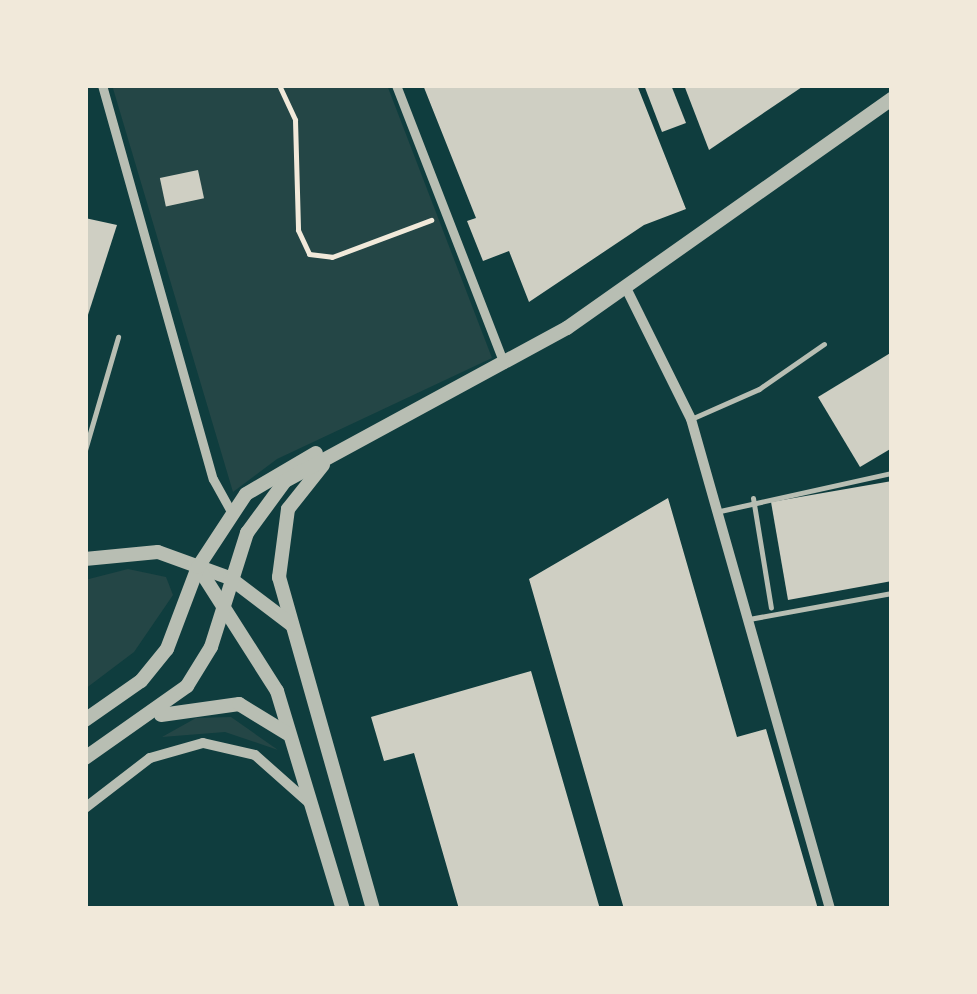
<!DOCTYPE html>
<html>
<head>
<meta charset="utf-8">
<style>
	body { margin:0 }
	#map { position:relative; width:977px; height:994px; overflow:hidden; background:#0f3d3e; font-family:Merriweather,serif }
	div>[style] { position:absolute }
	.green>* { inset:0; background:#244646 }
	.building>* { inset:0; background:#cfcfc3; transform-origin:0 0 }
	.path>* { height:5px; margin:-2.5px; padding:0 2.5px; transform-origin:2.5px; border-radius:2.5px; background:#f1e9da }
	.service>* { height:5px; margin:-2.5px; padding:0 2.5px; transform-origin:2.5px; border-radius:2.5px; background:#b8beb3 }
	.pedestrian>* { height:9px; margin:-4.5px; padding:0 4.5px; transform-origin:4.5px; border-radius:4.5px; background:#b8beb3 }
	.minor>* { height:10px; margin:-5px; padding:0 5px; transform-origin:5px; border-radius:5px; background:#b8beb3 }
	.tertiary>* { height:14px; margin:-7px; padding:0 7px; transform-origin:7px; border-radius:7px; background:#b8beb3 }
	span { translate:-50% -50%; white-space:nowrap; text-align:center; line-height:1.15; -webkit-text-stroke:10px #f1e9da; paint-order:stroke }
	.frame { position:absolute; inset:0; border:88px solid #f1e9da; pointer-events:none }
</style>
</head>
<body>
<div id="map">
	<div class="green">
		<i style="clip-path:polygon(112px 85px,387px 85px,492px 358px,277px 459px,233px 492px)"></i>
		<i style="clip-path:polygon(128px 569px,166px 577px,173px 595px,134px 652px,85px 689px,85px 580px)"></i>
		<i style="clip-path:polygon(231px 717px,278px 750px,225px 732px,162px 737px,196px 718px)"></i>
	</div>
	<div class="building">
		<i style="clip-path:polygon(423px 85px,637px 85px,686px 209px,644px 225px,529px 302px,509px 251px,483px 261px,467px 221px,476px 218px)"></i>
		<i style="clip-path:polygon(644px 85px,671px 85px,686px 123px,662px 132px)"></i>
		<i style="clip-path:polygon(684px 85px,805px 85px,709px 150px)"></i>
		<i style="left:198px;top:170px;width:29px;height:39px;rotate:78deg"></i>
		<i style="clip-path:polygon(85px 218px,117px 225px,86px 321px,85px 321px)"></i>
		<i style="clip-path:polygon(892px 352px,892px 448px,860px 467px,818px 397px)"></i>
		<i style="clip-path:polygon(892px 481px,892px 581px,788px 600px,771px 502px)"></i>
		<i style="clip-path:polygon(668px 498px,737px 737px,766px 729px,818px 909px,624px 909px,529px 579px)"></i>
		<i style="clip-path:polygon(531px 671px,600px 909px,459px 909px,414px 753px,384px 761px,371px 717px)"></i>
	</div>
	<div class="path">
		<i style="left:279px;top:85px;width:38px;rotate:65deg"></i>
		<i style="left:295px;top:120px;width:110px;rotate:88.4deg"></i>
		<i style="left:298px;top:230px;width:26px;rotate:65deg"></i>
		<i style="left:309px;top:254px;width:23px;rotate:7deg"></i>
		<i style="left:332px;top:257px;width:106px;rotate:-20.5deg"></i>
	</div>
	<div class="service">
		<i style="left:691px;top:419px;width:74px;rotate:-23.8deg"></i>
		<i style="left:759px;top:389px;width:79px;rotate:-34.7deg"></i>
		<i style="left:85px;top:450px;width:118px;rotate:-73.7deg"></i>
		<i style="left:753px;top:498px;width:111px;rotate:80.7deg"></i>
		<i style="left:720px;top:511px;width:176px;rotate:-12.5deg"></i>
		<i style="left:749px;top:619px;width:145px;rotate:-10.3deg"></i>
	</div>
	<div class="pedestrian">
		<i style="left:102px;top:85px;width:409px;rotate:74.3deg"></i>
		<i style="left:213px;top:479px;width:38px;rotate:61deg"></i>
		<i style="left:396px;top:85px;width:299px;rotate:68.8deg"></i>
	</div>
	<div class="minor">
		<i style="left:626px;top:288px;width:146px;rotate:63.6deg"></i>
		<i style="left:691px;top:419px;width:509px;rotate:74.16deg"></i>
		<i style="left:85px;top:808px;width:82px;rotate:-37.6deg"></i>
		<i style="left:150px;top:758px;width:55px;rotate:-15.8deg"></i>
		<i style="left:203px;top:743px;width:53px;rotate:13deg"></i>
		<i style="left:255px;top:755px;width:72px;rotate:41.6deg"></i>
	</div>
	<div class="tertiary">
		<i style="left:323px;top:465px;width:56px;rotate:128.5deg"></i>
		<i style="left:288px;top:509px;width:69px;rotate:97.5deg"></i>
		<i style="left:279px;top:577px;width:345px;rotate:74.2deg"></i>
		<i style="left:85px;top:559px;width:73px;rotate:-5.5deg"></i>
		<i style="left:158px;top:552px;width:77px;rotate:19.9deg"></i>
		<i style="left:230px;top:578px;width:78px;rotate:37.2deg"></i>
		<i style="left:198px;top:567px;width:147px;rotate:57.5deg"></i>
		<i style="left:277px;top:691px;width:228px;rotate:73.2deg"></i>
		<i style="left:161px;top:715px;width:79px;rotate:-8deg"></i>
		<i style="left:239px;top:704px;width:57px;rotate:31.5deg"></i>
		<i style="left:85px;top:720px;width:68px;rotate:-34.9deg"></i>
		<i style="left:141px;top:681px;width:41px;rotate:-50.9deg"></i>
		<i style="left:167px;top:649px;width:88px;rotate:-69.3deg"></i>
		<i style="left:198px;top:567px;width:87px;rotate:-56.7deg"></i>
		<i style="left:246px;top:494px;width:81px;rotate:-30.4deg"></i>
		<i style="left:85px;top:758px;width:125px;rotate:-35.2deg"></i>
		<i style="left:187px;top:686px;width:46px;rotate:-58.4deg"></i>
		<i style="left:211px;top:647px;width:120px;rotate:-72.5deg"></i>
		<i style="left:247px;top:533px;width:64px;rotate:-53.8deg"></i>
		<i style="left:285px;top:481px;width:321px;rotate:-28.5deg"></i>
		<i style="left:567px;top:328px;width:398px;rotate:-35.2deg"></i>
	</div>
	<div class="frame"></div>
</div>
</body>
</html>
